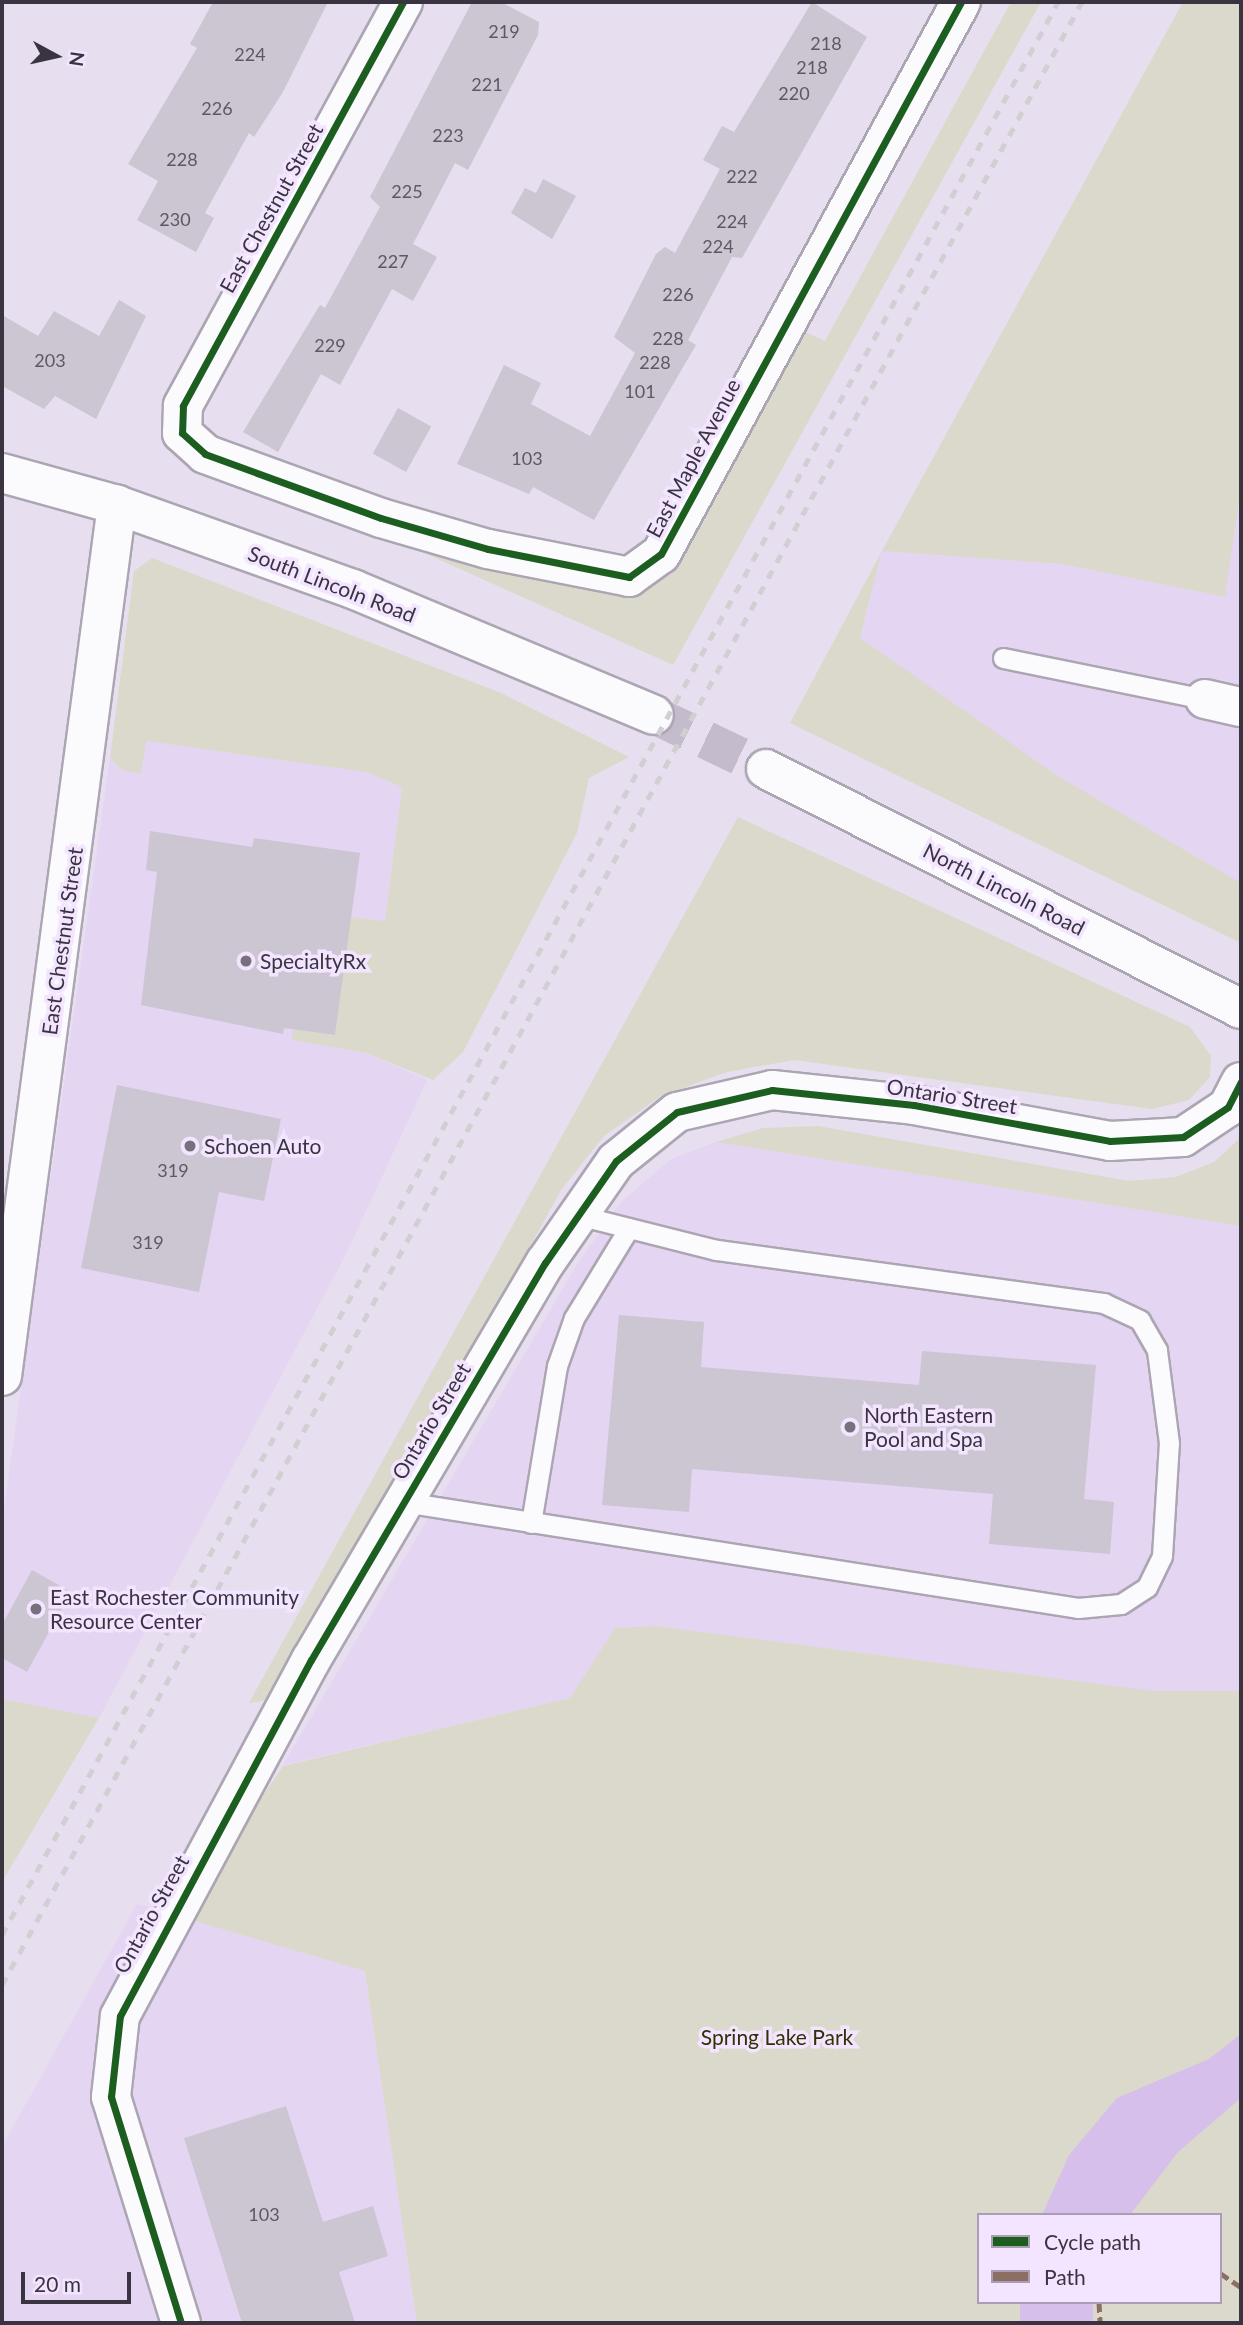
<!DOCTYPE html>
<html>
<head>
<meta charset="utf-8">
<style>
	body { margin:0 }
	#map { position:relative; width:1243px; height:2325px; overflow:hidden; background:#e7deef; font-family:Lato,sans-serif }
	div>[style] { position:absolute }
	.built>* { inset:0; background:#e4d5f2 }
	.green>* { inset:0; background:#dbd9cb }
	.water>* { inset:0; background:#d6bfea; transform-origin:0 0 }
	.building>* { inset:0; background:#ccc5d2; transform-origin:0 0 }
	.secondary-tunnel>* { height:38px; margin-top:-19px; transform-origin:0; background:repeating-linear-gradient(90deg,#c4bccc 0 38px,transparent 0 57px) }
	.roads { filter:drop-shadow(2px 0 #aca5b2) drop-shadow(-2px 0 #aca5b2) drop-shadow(0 2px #aca5b2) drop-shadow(0 -2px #aca5b2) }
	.lane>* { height:19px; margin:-9.5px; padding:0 9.5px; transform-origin:9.5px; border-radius:9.5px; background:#fbfafd }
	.street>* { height:38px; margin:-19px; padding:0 19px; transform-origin:19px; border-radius:19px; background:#fbfafd }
	.secondary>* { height:38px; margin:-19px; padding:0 19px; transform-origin:19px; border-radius:19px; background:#fbfafd }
	.rail>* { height:5px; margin-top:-2.5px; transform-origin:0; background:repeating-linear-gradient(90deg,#d1cfd3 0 9px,transparent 0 18px) }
	.quiet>* { height:5px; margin-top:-2.5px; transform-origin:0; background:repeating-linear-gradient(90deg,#8d6e63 0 10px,transparent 0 15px) }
	.cycleway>* { height:7px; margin:-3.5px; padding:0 3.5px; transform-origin:3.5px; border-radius:3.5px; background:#1b5e20 }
	.dots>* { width:19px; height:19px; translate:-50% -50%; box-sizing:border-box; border:4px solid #f3e5ff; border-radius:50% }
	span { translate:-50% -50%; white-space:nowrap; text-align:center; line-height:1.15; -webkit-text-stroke:7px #f3e5ff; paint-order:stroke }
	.number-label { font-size:18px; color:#5e5864 }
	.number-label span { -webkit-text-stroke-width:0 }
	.street-label { font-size:21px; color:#3a3440 }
	.poi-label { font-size:21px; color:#3a3440 }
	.left { translate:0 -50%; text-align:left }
	.park-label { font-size:21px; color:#303201 }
	.frame { position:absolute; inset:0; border:4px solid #3a3440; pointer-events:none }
	.legend { position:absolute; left:977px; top:2213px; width:245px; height:91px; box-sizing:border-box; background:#f3e5ff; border:2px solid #a99eb3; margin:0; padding:9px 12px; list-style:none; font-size:21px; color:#3a3440 }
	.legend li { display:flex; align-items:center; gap:14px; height:35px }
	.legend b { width:35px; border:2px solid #a99eb3 }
	.north { position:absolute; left:21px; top:21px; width:70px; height:70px; -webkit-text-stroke:5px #f3e5ff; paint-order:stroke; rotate:98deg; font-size:19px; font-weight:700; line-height:28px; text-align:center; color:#3a3440 }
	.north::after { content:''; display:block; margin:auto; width:24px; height:32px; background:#3a3440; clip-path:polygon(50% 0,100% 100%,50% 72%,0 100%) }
	.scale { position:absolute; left:21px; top:2272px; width:110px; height:32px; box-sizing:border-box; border:4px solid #3a3440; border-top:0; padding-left:9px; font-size:21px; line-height:24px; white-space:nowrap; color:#3a3440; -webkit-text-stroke:5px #f3e5ff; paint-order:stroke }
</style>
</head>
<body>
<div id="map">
	<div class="built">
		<i style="clip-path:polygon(1241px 488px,1241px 883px,1058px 776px,860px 639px,882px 551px,1062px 564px,1224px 597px)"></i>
		<i style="clip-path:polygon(145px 741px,367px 772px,402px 787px,385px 921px,351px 917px,335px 1035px,294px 1029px,292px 1040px,366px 1053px,427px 1080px,346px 1254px,99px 1718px,2px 1699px,2px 1523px,110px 758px,122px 770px)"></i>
		<i style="clip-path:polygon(716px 1142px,1241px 1226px,1241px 1691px,1154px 1691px,656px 1626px,615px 1628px,570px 1698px,283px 1765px,578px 1263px,621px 1202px,671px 1159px)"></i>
		<i style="clip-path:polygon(137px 1904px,365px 1971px,417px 2323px,2px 2323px,2px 2147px)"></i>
	</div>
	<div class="green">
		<i style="clip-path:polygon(1011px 2px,1041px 2px,673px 665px,418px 550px,420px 543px,632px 590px,672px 574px,803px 331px,825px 341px)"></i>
		<i style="clip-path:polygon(1183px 2px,1241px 2px,1241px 488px,1225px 597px,1062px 564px,882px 551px,860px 638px,1058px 776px,1241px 883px,1241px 943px,790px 723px,882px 551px)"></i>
		<i style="clip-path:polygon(152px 558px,501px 693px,629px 757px,589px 778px,577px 833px,463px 1052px,433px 1080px,366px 1053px,292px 1040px,293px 1029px,335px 1035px,351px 917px,385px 921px,402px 787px,366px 772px,146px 741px,141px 774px,122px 770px,110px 758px,134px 571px)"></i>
		<i style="clip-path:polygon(738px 817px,1190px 1027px,1211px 1056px,1210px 1077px,1189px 1100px,1152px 1109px,794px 1060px,727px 1072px,661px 1096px,604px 1136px,561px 1190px,307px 1653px,286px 1685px,267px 1700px,249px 1703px)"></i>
		<i style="clip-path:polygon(818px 1126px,1129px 1181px,1176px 1177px,1214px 1162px,1241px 1137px,1241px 1226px,716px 1142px,763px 1128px)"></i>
		<i style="clip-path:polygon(evenodd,656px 1626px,1154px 1691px,1241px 1691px,1241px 2323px,417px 2323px,365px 1971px,181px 1917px,283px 1766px,570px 1698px,615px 1628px,656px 1626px,979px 2215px,1220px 2215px,1220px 2302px,979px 2302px,979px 2215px)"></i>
		<i style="clip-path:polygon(2px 1699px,99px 1718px,2px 1882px)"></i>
	</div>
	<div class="water">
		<i style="clip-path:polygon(1241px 2034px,1241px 2098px,1178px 2152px,1130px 2215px,1042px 2215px,1069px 2155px,1117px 2098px,1209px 2059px)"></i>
		<i style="left:1020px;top:2302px;width:73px;height:21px"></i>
	</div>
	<div class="building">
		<i style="clip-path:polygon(213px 2px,328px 2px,283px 92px,254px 137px,249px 133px,205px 213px,214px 218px,196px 252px,137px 220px,158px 181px,128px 164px,197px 48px,190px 44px)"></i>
		<i style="clip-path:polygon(472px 2px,501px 2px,539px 22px,538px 35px,468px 170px,455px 163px,413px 244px,437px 257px,413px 301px,392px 289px,340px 385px,321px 374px,278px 452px,243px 432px,320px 305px,325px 308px,380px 207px,370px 197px)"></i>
		<i style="clip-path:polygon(812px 2px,867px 37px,742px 258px,732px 257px,688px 340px,696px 345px,594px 520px,533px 487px,529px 494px,457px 464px,504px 365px,541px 383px,531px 404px,590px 436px,635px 353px,614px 337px,656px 254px,665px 247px,675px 253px,720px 169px,703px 160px,722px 126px,734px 132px)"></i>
		<i style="clip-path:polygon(543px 179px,576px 196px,552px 239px,511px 213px,525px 188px,536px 193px)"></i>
		<i style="clip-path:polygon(119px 300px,146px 316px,96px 419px,55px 396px,44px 409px,2px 386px,2px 315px,38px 336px,54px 311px,99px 336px)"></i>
		<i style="left:398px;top:408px;width:38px;height:52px;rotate:29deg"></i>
		<i style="clip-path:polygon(150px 831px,252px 847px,254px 838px,360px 853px,335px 1035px,284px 1028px,283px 1034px,141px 1005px,157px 872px,146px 870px)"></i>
		<i style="clip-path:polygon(117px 1085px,281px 1119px,264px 1201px,219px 1192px,199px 1292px,81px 1268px)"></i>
		<i style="clip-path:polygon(619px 1315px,704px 1322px,701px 1367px,919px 1385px,922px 1351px,1096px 1365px,1084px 1499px,1114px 1502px,1110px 1554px,989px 1544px,993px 1494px,692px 1469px,689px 1512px,602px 1505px)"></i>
		<i style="clip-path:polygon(32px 1570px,71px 1592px,27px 1672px,2px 1658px,2px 1625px)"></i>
		<i style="clip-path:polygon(286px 2106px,323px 2222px,373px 2206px,388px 2256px,339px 2272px,355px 2323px,242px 2323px,184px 2138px)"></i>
	</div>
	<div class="secondary-tunnel">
		<i style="left:654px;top:715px;width:124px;rotate:25.7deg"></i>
	</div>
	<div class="roads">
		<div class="lane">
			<i style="left:1003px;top:658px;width:206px;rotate:11.5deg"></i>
			<i style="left:404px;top:1502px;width:682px;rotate:8.94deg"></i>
			<i style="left:1078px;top:1608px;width:43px;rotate:-5.3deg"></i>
			<i style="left:1121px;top:1604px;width:31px;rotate:-33deg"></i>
			<i style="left:1147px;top:1587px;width:34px;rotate:-64deg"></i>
			<i style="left:1162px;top:1556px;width:113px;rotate:-86.5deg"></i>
			<i style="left:1169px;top:1443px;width:94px;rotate:-97.4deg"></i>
			<i style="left:1157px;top:1350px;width:34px;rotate:-120deg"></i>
			<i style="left:1140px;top:1320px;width:40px;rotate:-155deg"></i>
			<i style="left:1104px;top:1303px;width:392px;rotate:-172.2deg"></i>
			<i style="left:716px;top:1250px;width:142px;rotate:-165.8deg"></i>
			<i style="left:531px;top:1523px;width:159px;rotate:-80.6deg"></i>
			<i style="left:557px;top:1366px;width:51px;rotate:-70.5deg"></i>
			<i style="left:574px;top:1318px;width:105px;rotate:-58.6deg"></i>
		</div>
		<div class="street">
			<i style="left:403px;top:2px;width:460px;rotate:118.6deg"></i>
			<i style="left:183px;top:406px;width:27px;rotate:92deg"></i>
			<i style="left:182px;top:433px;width:31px;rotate:42deg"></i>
			<i style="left:205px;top:454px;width:187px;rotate:20deg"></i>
			<i style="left:381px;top:518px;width:111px;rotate:16.2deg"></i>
			<i style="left:488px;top:549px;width:144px;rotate:11.2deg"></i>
			<i style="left:629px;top:577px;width:39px;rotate:-36deg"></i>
			<i style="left:661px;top:554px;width:628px;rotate:-61.48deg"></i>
			<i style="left:1205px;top:699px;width:37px;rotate:13deg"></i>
			<i style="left:2px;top:1376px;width:879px;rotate:-82.48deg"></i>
			<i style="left:181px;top:2323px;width:237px;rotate:-107.2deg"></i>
			<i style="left:111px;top:2097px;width:81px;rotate:-83.7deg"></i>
			<i style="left:120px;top:2016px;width:404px;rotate:-61.8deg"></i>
			<i style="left:311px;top:1660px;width:461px;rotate:-59.5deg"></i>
			<i style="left:545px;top:1263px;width:124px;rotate:-55.2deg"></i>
			<i style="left:616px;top:1161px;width:78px;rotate:-38.8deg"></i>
			<i style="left:677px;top:1112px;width:98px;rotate:-13deg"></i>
			<i style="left:772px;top:1090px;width:143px;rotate:6deg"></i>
			<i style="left:914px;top:1105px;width:199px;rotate:10.4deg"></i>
			<i style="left:1110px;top:1141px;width:73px;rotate:-3.1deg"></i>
			<i style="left:1183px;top:1137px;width:54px;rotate:-33.7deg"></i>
			<i style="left:1228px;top:1107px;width:28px;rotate:-63deg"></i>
		</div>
		<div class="secondary">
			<i style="left:2px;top:473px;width:119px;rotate:15.5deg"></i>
			<i style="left:117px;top:505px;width:251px;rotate:19.6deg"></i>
			<i style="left:353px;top:589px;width:326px;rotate:22.7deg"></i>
			<i style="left:766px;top:769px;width:532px;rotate:26.81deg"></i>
		</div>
	</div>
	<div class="rail">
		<i style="left:2px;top:1935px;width:2203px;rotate:-61.35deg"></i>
		<i style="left:2px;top:1985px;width:2258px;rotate:-61.43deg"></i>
	</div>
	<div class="quiet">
		<i style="left:1220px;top:2273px;width:25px;rotate:34deg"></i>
		<i style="left:1099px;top:2302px;width:21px;rotate:87deg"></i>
	</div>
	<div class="cycleway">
		<i style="left:403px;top:2px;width:460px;rotate:118.6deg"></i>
		<i style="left:183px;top:406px;width:27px;rotate:92deg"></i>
		<i style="left:182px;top:433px;width:31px;rotate:42deg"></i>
		<i style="left:205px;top:454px;width:187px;rotate:20deg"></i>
		<i style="left:381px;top:518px;width:111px;rotate:16.2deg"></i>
		<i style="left:488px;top:549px;width:144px;rotate:11.2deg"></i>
		<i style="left:629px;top:577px;width:39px;rotate:-36deg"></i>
		<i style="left:661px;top:554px;width:628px;rotate:-61.48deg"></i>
		<i style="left:181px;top:2323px;width:237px;rotate:-107.2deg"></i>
		<i style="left:111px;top:2097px;width:81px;rotate:-83.7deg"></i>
		<i style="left:120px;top:2016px;width:404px;rotate:-61.8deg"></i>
		<i style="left:311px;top:1660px;width:461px;rotate:-59.5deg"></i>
		<i style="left:545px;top:1263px;width:124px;rotate:-55.2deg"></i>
		<i style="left:616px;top:1161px;width:78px;rotate:-38.8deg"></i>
		<i style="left:677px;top:1112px;width:98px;rotate:-13deg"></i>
		<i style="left:772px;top:1090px;width:143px;rotate:6deg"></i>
		<i style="left:914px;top:1105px;width:199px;rotate:10.4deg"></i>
		<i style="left:1110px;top:1141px;width:73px;rotate:-3.1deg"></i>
		<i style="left:1183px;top:1137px;width:54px;rotate:-33.7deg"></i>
		<i style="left:1228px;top:1107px;width:28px;rotate:-63deg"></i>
	</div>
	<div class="dots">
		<i style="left:246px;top:961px;background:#77707d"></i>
		<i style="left:190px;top:1146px;background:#77707d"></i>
		<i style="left:850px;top:1427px;background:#77707d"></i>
		<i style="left:36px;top:1609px;background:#77707d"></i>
	</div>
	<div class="number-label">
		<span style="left:504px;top:31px">219</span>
		<span style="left:826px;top:43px">218</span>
		<span style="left:250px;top:54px">224</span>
		<span style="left:812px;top:67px">218</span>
		<span style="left:487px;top:84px">221</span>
		<span style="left:794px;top:93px">220</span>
		<span style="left:217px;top:108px">226</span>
		<span style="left:448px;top:135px">223</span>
		<span style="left:182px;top:159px">228</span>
		<span style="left:742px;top:176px">222</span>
		<span style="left:407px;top:191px">225</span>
		<span style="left:175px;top:219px">230</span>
		<span style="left:732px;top:221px">224</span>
		<span style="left:718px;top:246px">224</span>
		<span style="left:393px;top:261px">227</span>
		<span style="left:678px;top:294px">226</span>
		<span style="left:668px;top:338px">228</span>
		<span style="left:330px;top:345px">229</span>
		<span style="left:50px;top:360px">203</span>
		<span style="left:655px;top:362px">228</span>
		<span style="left:640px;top:391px">101</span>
		<span style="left:527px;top:458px">103</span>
		<span style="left:173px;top:1170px">319</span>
		<span style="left:148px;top:1242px">319</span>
		<span style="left:264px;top:2214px">103</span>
	</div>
	<div class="street-label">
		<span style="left:271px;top:208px;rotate:-61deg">East Chestnut Street</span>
		<span style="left:693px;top:458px;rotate:-62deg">East Maple Avenue</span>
		<span style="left:332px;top:584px;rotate:21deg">South Lincoln Road</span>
		<span style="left:1004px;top:889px;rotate:27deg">North Lincoln Road</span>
		<span style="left:62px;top:941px;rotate:-82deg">East Chestnut Street</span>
		<span style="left:952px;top:1096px;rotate:9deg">Ontario Street</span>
		<span style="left:431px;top:1421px;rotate:-59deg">Ontario Street</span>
		<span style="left:151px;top:1914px;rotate:-61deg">Ontario Street</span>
	</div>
	<div class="poi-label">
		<span class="left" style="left:260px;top:961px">SpecialtyRx</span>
		<span class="left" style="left:204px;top:1146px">Schoen Auto</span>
		<span class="left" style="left:864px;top:1427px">North Eastern<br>Pool and Spa</span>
		<span class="left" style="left:50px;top:1609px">East Rochester Community<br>Resource Center</span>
	</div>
	<div class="park-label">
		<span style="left:777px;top:2037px">Spring Lake Park</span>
	</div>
	<div class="frame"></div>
	<ul class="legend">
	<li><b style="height:9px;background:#1b5e20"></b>Cycle path</li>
	<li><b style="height:9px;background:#8d6e63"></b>Path</li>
	</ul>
	<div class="north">N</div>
	<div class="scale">20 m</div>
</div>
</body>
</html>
